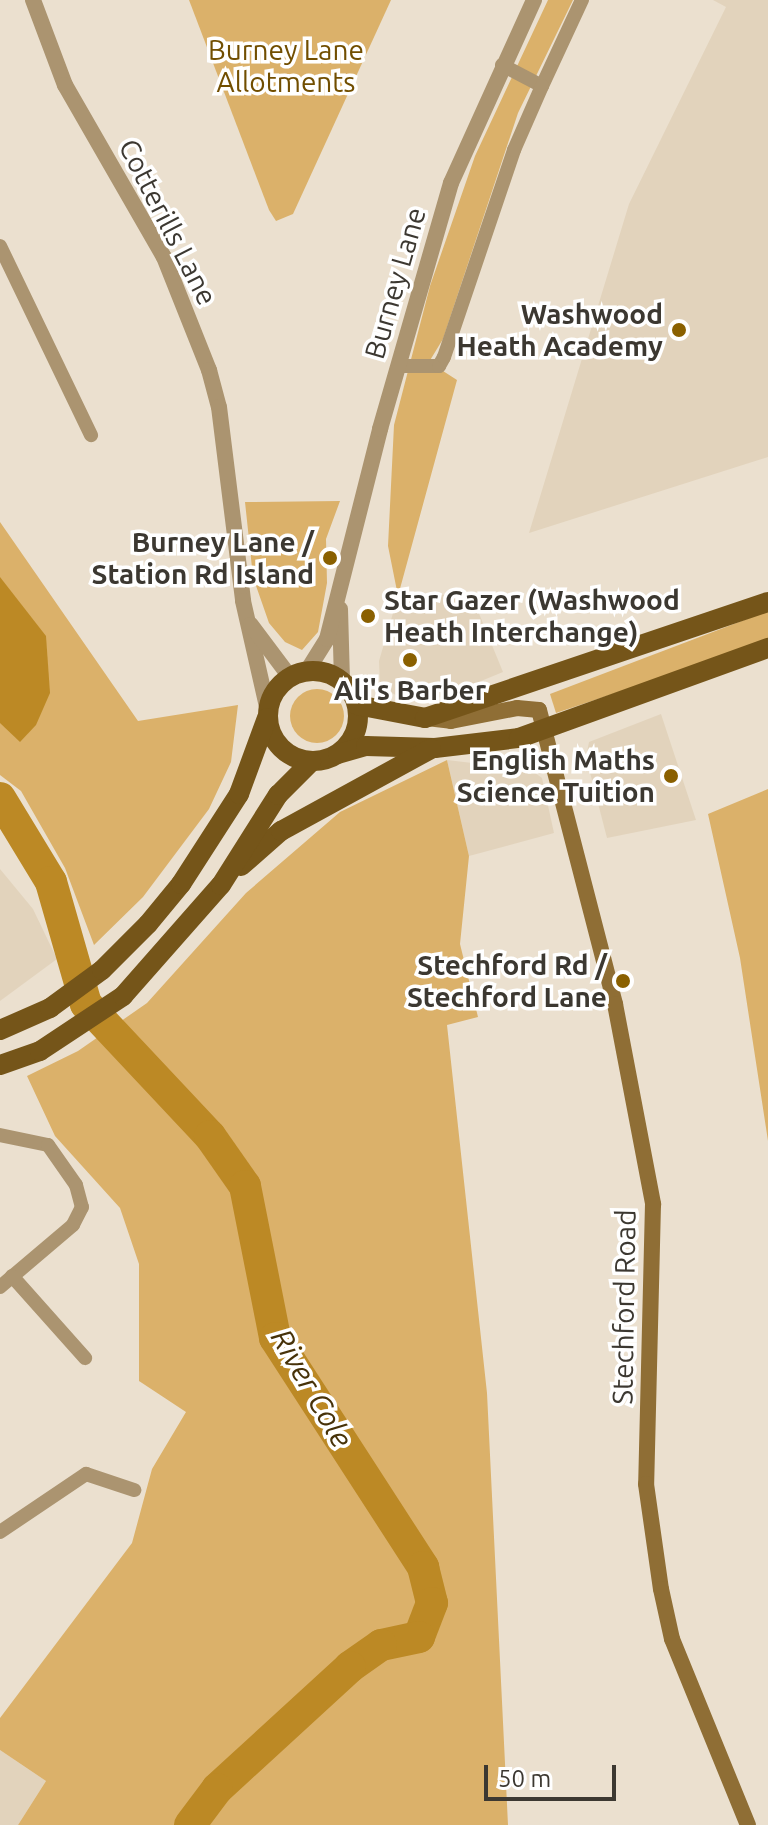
<!DOCTYPE html>
<html>
<head>
<meta charset="utf-8">
<style>
	body { margin:0 }
	#map { position:relative; width:768px; height:1825px; overflow:hidden; background:#ebe0cf; font-family:Ubuntu,sans-serif }
	div>[style] { position:absolute }
	.built>* { inset:0; background:#e2d3bc }
	.green>* { inset:0; background:#dbb16a }
	.round { border-radius:50% }
	.water>* { inset:0; background:#bc8925 }
	.river>* { height:32px; margin:-16px; padding:0 16px; transform-origin:16px; border-radius:16px; background:#bc8925 }
	.minor>* { height:14px; margin:-7px; padding:0 7px; transform-origin:7px; border-radius:7px; background:#ab9470 }
	.tertiary>* { height:16px; margin:-8px; padding:0 8px; transform-origin:8px; border-radius:8px; background:#ab9470 }
	.secondary>* { height:16px; margin:-8px; padding:0 8px; transform-origin:8px; border-radius:8px; background:#8f6e35 }
	.primary>* { height:20px; margin:-10px; padding:0 10px; transform-origin:10px; border-radius:10px; background:#755519 }
	.primary>.ring { margin:-10px; padding:0; box-sizing:content-box; background:none; border:20px solid #755519; border-radius:50% }
	.dots>* { width:22px; height:22px; translate:-50% -50%; box-sizing:border-box; border:4px solid #fff; border-radius:50% }
	span { translate:-50% -50%; white-space:nowrap; text-align:center; line-height:1.15; -webkit-text-stroke:7px #fff; paint-order:stroke }
	.park-label { font-size:28px; color:#714e00 }
	.street-label { font-size:28px; color:#3c3831 }
	.poi-label { font-size:28px; color:#3c3831; font-weight:700 }
	.right { translate:-100% -50%; text-align:right }
	.left { translate:0 -50%; text-align:left }
	.water-label { font-size:30px; color:#473209; font-style:italic }
	.scale { position:absolute; left:484px; top:1765px; width:132px; height:36px; box-sizing:border-box; border:4px solid #3c3831; border-top:0; padding-left:10px; font-size:24px; line-height:28px; white-space:nowrap; color:#3c3831; -webkit-text-stroke:6px #fff; paint-order:stroke }
</style>
</head>
<body>
<div id="map">
	<div class="built">
		<i style="clip-path:polygon(713px 0,768px 0,768px 457px,529px 533px,629px 204px,726px 7px)"></i>
		<i style="clip-path:polygon(471px 594px,503px 672px,442px 697px,406px 701px,380px 686px,379px 661px,398px 596px)"></i>
		<i style="clip-path:polygon(661px 714px,696px 820px,607px 838px,586px 757px,589px 742px)"></i>
		<i style="clip-path:polygon(447px 760px,531px 770px,542px 778px,554px 833px,469px 856px)"></i>
		<i style="clip-path:polygon(0 869px,33px 909px,57px 959px,0 1001px)"></i>
		<i style="clip-path:polygon(0 1750px,46px 1781px,18px 1825px,0 1825px)"></i>
	</div>
	<div class="green">
		<i style="clip-path:polygon(189px 0,391px 0,293px 214px,276px 221px,269px 210px)"></i>
		<i style="clip-path:polygon(548px 0,573px 0,518px 113px,443px 339px,429px 362px,457px 380px,398px 596px,388px 546px,394px 425px,430px 286px,475px 156px)"></i>
		<i style="clip-path:polygon(340px 501px,326px 539px,327px 583px,318px 632px,302px 650px,285px 642px,269px 623px,253px 577px,245px 502px)"></i>
		<i style="clip-path:polygon(0 522px,138px 721px,238px 705px,231px 762px,209px 809px,143px 897px,94px 945px,65px 868px,21px 791px,0 775px)"></i>
		<i style="clip-path:polygon(768px 611px,768px 642px,556px 713px,550px 694px)"></i>
		<i class="round" style="left:290px;top:689px;width:54px;height:54px"></i>
		<i style="clip-path:polygon(447px 760px,469px 856px,460px 944px,478px 1017px,447px 1025px,487px 1393px,508px 1825px,18px 1825px,46px 1781px,0 1750px,0 1718px,132px 1543px,152px 1469px,186px 1412px,139px 1381px,139px 1264px,120px 1208px,55px 1136px,27px 1076px,78px 1051px,147px 1003px,246px 893px,340px 812px)"></i>
		<i style="clip-path:polygon(768px 789px,768px 1141px,740px 958px,708px 814px)"></i>
	</div>
	<div class="water">
		<i style="clip-path:polygon(0 577px,46px 636px,50px 693px,36px 725px,20px 742px,0 723px)"></i>
	</div>
	<div class="river">
		<i style="left:0;top:798px;width:98px;rotate:58.7deg"></i>
		<i style="left:51px;top:882px;width:127px;rotate:74deg"></i>
		<i style="left:86px;top:1004px;width:181px;rotate:46.8deg"></i>
		<i style="left:210px;top:1136px;width:61px;rotate:55deg"></i>
		<i style="left:245px;top:1186px;width:155px;rotate:78.8deg"></i>
		<i style="left:275px;top:1338px;width:273px;rotate:57.1deg"></i>
		<i style="left:423px;top:1567px;width:37px;rotate:76deg"></i>
		<i style="left:432px;top:1603px;width:36px;rotate:111deg"></i>
		<i style="left:419px;top:1637px;width:39px;rotate:168deg"></i>
		<i style="left:381px;top:1645px;width:38px;rotate:145deg"></i>
		<i style="left:350px;top:1667px;width:180px;rotate:137.5deg"></i>
		<i style="left:217px;top:1789px;width:45px;rotate:126.9deg"></i>
	</div>
	<div class="minor">
		<i style="left:502px;top:65px;width:45px;rotate:27.7deg"></i>
		<i style="left:542px;top:86px;width:95px;rotate:-65.1deg"></i>
		<i style="left:0;top:246px;width:210px;rotate:64.3deg"></i>
		<i style="left:398px;top:366px;width:41px"></i>
		<i style="left:439px;top:366px;width:10px;rotate:-61deg"></i>
		<i style="left:444px;top:357px;width:219px;rotate:-71.3deg"></i>
		<i style="left:514px;top:150px;width:70px;rotate:-66.4deg"></i>
		<i style="left:0;top:1135px;width:49px;rotate:11.8deg"></i>
		<i style="left:48px;top:1145px;width:49px;rotate:55deg"></i>
		<i style="left:76px;top:1185px;width:23px;rotate:75deg"></i>
		<i style="left:82px;top:1207px;width:20px;rotate:117deg"></i>
		<i style="left:73px;top:1225px;width:96px;rotate:139.7deg"></i>
		<i style="left:12px;top:1276px;width:110px;rotate:48.3deg"></i>
		<i style="left:0;top:1532px;width:104px;rotate:-34deg"></i>
		<i style="left:86px;top:1474px;width:51px;rotate:18.4deg"></i>
	</div>
	<div class="tertiary">
		<i style="left:33px;top:0;width:91px;rotate:69.4deg"></i>
		<i style="left:65px;top:85px;width:198px;rotate:60.1deg"></i>
		<i style="left:164px;top:257px;width:122px;rotate:68.3deg"></i>
		<i style="left:209px;top:370px;width:38px;rotate:75deg"></i>
		<i style="left:219px;top:407px;width:195px;rotate:82.9deg"></i>
		<i style="left:243px;top:601px;width:113px;rotate:77.2deg"></i>
		<i style="left:340px;top:609px;width:72px;rotate:88.4deg"></i>
		<i style="left:251px;top:625px;width:65px;rotate:53.1deg"></i>
		<i style="left:307px;top:671px;width:38px;rotate:-58deg"></i>
		<i style="left:327px;top:639px;width:217px;rotate:-75.8deg"></i>
		<i style="left:380px;top:429px;width:256px;rotate:-73.9deg"></i>
		<i style="left:451px;top:183px;width:201px;rotate:-65.6deg"></i>
	</div>
	<div class="secondary">
		<i style="left:427px;top:718px;width:24px;rotate:7deg"></i>
		<i style="left:451px;top:721px;width:67px;rotate:-11.1deg"></i>
		<i style="left:517px;top:708px;width:22px;rotate:5deg"></i>
		<i style="left:539px;top:710px;width:304px;rotate:75.5deg"></i>
		<i style="left:615px;top:1004px;width:204px;rotate:79.2deg"></i>
		<i style="left:653px;top:1204px;width:280px;rotate:91.4deg"></i>
		<i style="left:646px;top:1484px;width:106px;rotate:81.9deg"></i>
		<i style="left:661px;top:1589px;width:51px;rotate:77.6deg"></i>
		<i style="left:672px;top:1639px;width:201px;rotate:67.8deg"></i>
	</div>
	<div class="primary">
		<i class="ring" style="left:268px;top:671px;width:70px;height:70px"></i>
		<i style="left:357px;top:705px;width:69px;rotate:10.8deg"></i>
		<i style="left:425px;top:718px;width:362px;rotate:-18.7deg"></i>
		<i style="left:338px;top:754px;width:29px;rotate:-16deg"></i>
		<i style="left:366px;top:746px;width:69px;rotate:1.7deg"></i>
		<i style="left:435px;top:748px;width:85px;rotate:-6.8deg"></i>
		<i style="left:519px;top:738px;width:265px;rotate:-19.9deg"></i>
		<i style="left:241px;top:866px;width:53px;rotate:-41.2deg"></i>
		<i style="left:281px;top:831px;width:171px;rotate:-28.7deg"></i>
		<i style="left:0;top:1030px;width:55px;rotate:-23.7deg"></i>
		<i style="left:50px;top:1008px;width:64px;rotate:-36.2deg"></i>
		<i style="left:102px;top:970px;width:65px;rotate:-45deg"></i>
		<i style="left:148px;top:924px;width:52px;rotate:-50.5deg"></i>
		<i style="left:181px;top:884px;width:107px;rotate:-57.2deg"></i>
		<i style="left:239px;top:794px;width:81px;rotate:-69.8deg"></i>
		<i style="left:0;top:1065px;width:42px;rotate:-19.3deg"></i>
		<i style="left:40px;top:1051px;width:100px;rotate:-33.5deg"></i>
		<i style="left:123px;top:996px;width:148px;rotate:-48.6deg"></i>
		<i style="left:221px;top:885px;width:107px;rotate:-57.7deg"></i>
		<i style="left:278px;top:795px;width:47px;rotate:-45deg"></i>
	</div>
	<div class="dots">
		<i style="left:679px;top:330px;background:#8a6000"></i>
		<i style="left:330px;top:558px;background:#8a6000"></i>
		<i style="left:368px;top:616px;background:#8a6000"></i>
		<i style="left:410px;top:660px;background:#8a6000"></i>
		<i style="left:671px;top:776px;background:#8a6000"></i>
		<i style="left:623px;top:981px;background:#8a6000"></i>
	</div>
	<div class="park-label">
		<span style="left:286px;top:66px">Burney Lane<br>Allotments</span>
	</div>
	<div class="street-label">
		<span style="left:168px;top:222px;rotate:63deg">Cotterills Lane</span>
		<span style="left:395px;top:283px;rotate:-74deg">Burney Lane</span>
		<span style="left:624px;top:1307px;rotate:-89deg">Stechford Road</span>
	</div>
	<div class="poi-label">
		<span class="right" style="left:663px;top:330px">Washwood<br>Heath Academy</span>
		<span class="right" style="left:314px;top:558px">Burney Lane /<br>Station Rd Island</span>
		<span class="left" style="left:384px;top:616px">Star Gazer (Washwood<br>Heath Interchange)</span>
		<span style="left:410px;top:690px">Ali's Barber</span>
		<span class="right" style="left:655px;top:776px">English Maths<br>Science Tuition</span>
		<span class="right" style="left:607px;top:981px">Stechford Rd /<br>Stechford Lane</span>
	</div>
	<div class="water-label">
		<span style="left:312px;top:1388px;rotate:60deg">River Cole</span>
	</div>
	<div class="scale">50 m</div>
</div>
</body>
</html>
